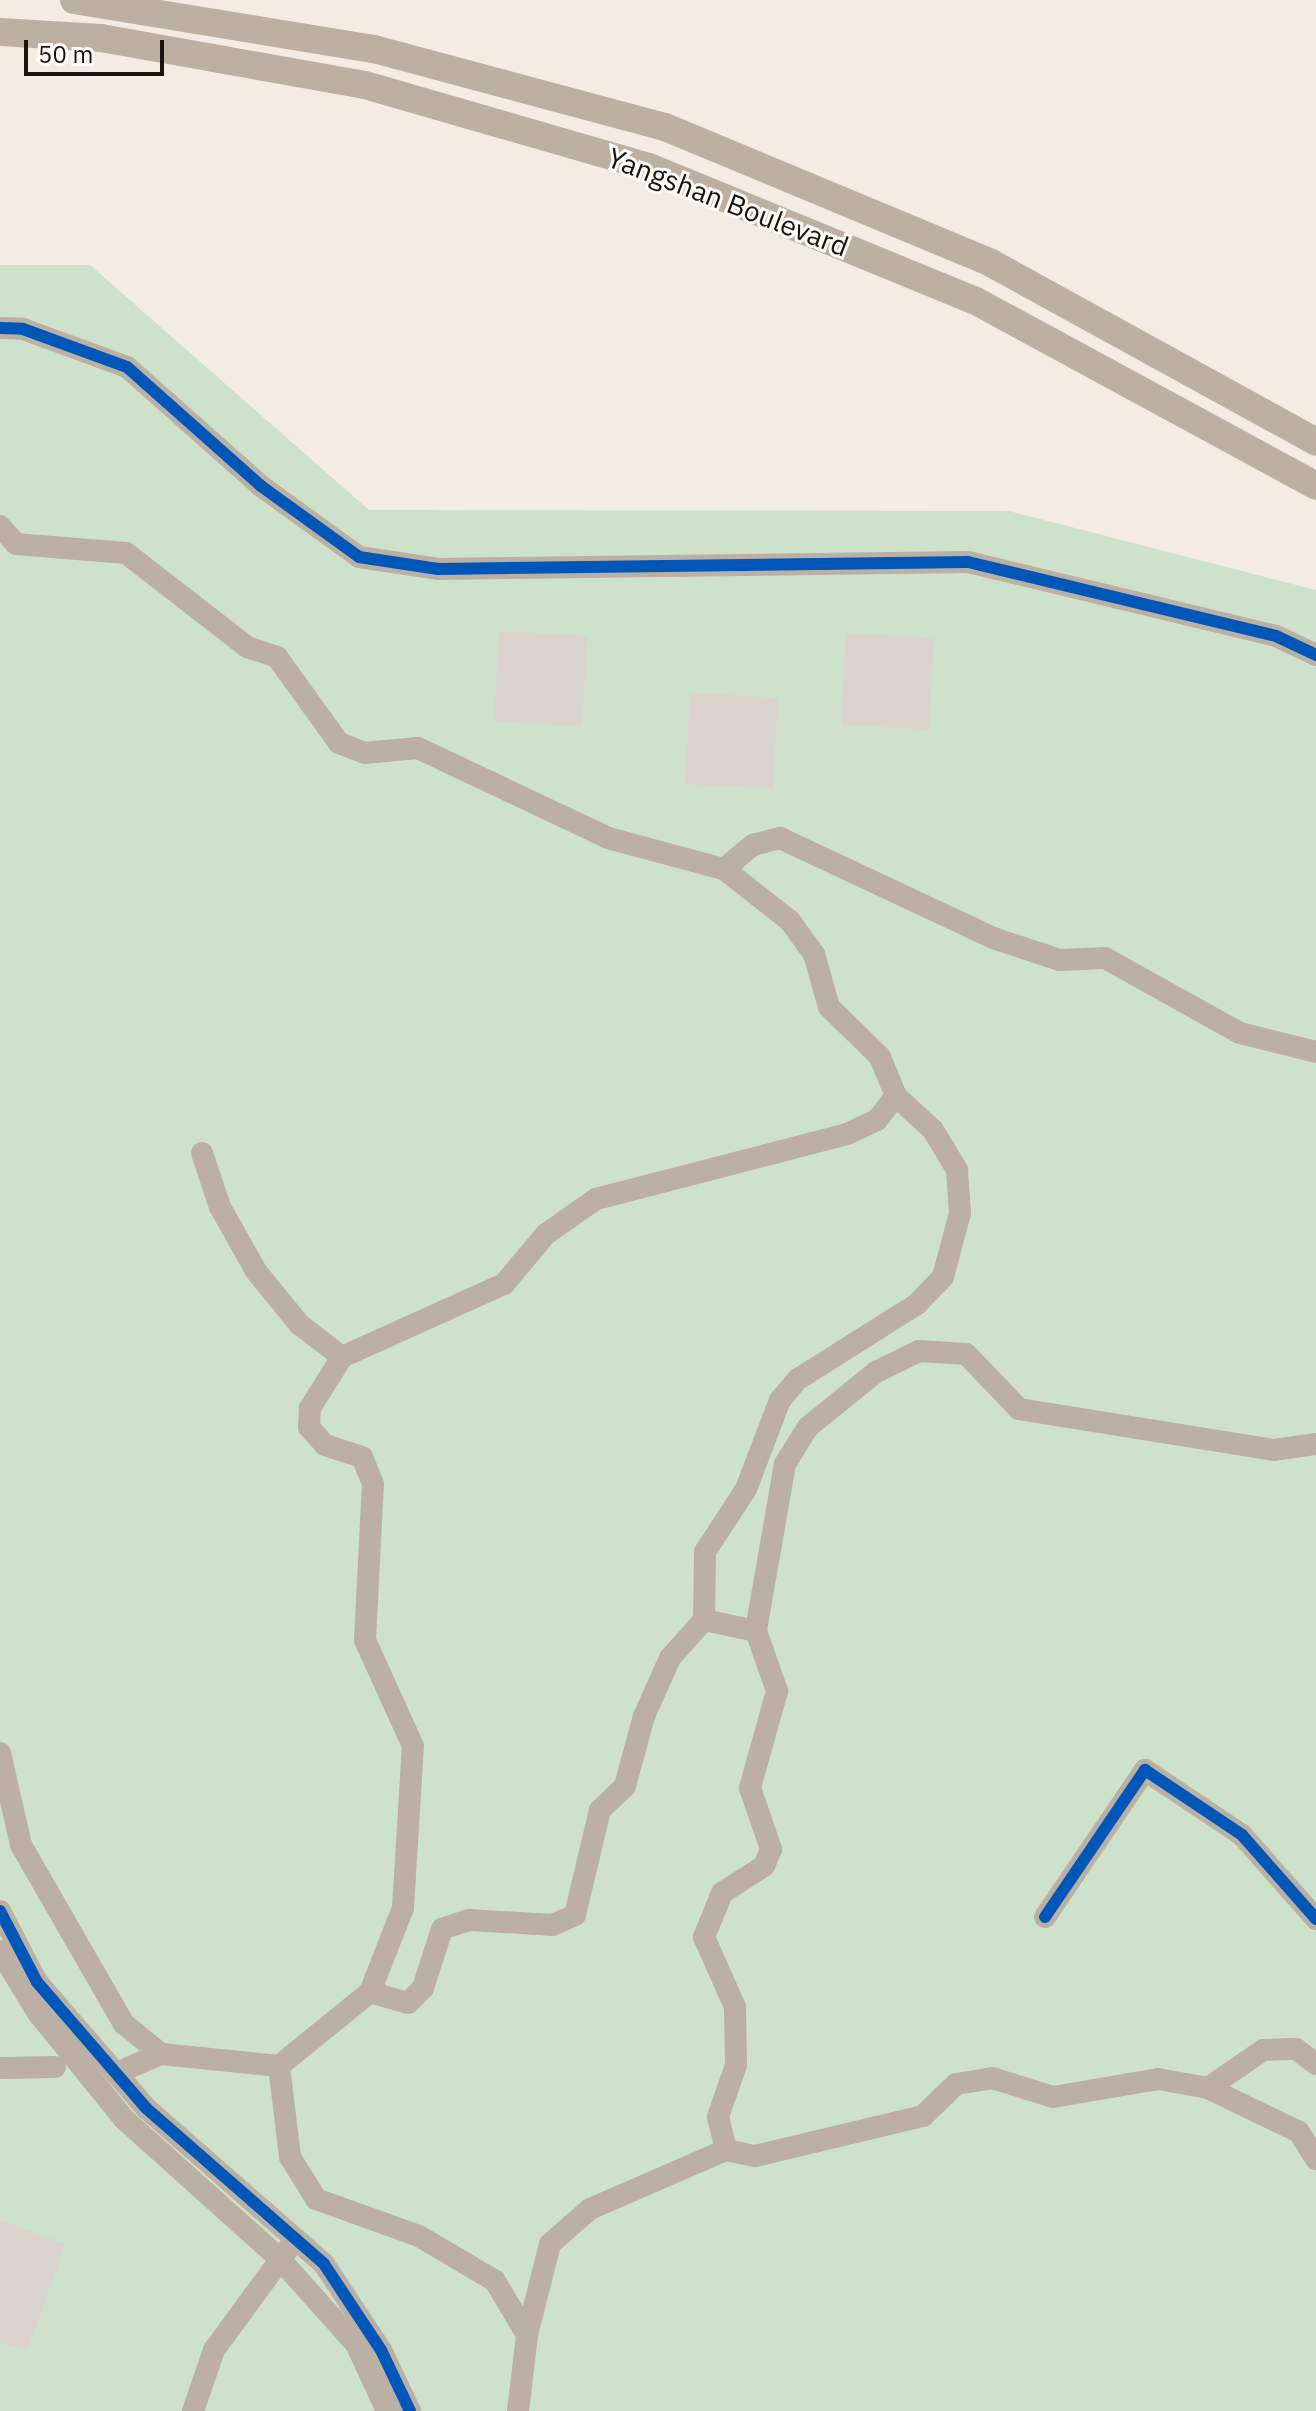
<!DOCTYPE html>
<html>
<head>
<meta charset="utf-8">
<style>
	body { margin:0 }
	#map { position:relative; width:1316px; height:2411px; overflow:hidden; background:#f3ece2; font-family:"IBM Plex Sans",sans-serif }
	div>[style] { position:absolute }
	.green>* { inset:0; background:#cee2cb }
	.building>* { inset:0; background:#dbd3cd; transform-origin:0 0 }
	.minor>* { height:22px; margin:-11px; padding:0 11px; transform-origin:11px; border-radius:11px; background:#bcb0a4 }
	.major>* { height:28px; margin:-14px; padding:0 14px; transform-origin:14px; border-radius:14px; background:#bcb0a3 }
	.cycleway>* { height:12px; margin:-6px; padding:0 6px; transform-origin:6px; border-radius:6px; background:#0057b8 }
	span { translate:-50% -50%; white-space:nowrap; text-align:center; line-height:1.15; -webkit-text-stroke:6px #fffcf8; paint-order:stroke }
	.street-label { font-size:28px; color:#19140d }
	.scale { position:absolute; left:24px; top:40px; width:140px; height:36px; box-sizing:border-box; border:4px solid #19140d; border-top:0; padding-left:10px; font-size:24px; line-height:28px; white-space:nowrap; color:#19140d; -webkit-text-stroke:6px #fffcf8; paint-order:stroke }
</style>
</head>
<body>
<div id="map">
	<div class="green">
		<i style="clip-path:polygon(0 265px,90px 265px,369px 510px,1009px 511px,1316px 590px,1316px 2411px,0 2411px)"></i>
	</div>
	<div class="building">
		<i style="left:499px;top:631px;width:88px;height:91px;rotate:3deg"></i>
		<i style="left:846px;top:633px;width:88px;height:92px;rotate:3deg"></i>
		<i style="left:690px;top:693px;width:88px;height:91px;rotate:3deg"></i>
		<i style="clip-path:polygon(0 2220px,66px 2244px,27px 2351px,0 2342px)"></i>
	</div>
	<div class="minor">
		<i style="left:0;top:328px;width:23px;rotate:2deg"></i>
		<i style="left:23px;top:329px;width:111px;rotate:20.1deg"></i>
		<i style="left:127px;top:367px;width:179px;rotate:41.6deg"></i>
		<i style="left:261px;top:486px;width:121px;rotate:35.9deg"></i>
		<i style="left:359px;top:557px;width:80px;rotate:8.6deg"></i>
		<i style="left:438px;top:569px;width:530px;rotate:-0.76deg"></i>
		<i style="left:968px;top:562px;width:317px;rotate:13.5deg"></i>
		<i style="left:1276px;top:636px;width:44px;rotate:25.4deg"></i>
		<i style="left:0;top:526px;width:24px;rotate:48deg"></i>
		<i style="left:16px;top:544px;width:110px;rotate:4.7deg"></i>
		<i style="left:126px;top:553px;width:153px;rotate:37.8deg"></i>
		<i style="left:247px;top:647px;width:32px;rotate:18deg"></i>
		<i style="left:277px;top:657px;width:106px;rotate:54.2deg"></i>
		<i style="left:339px;top:743px;width:28px;rotate:21deg"></i>
		<i style="left:365px;top:753px;width:53px;rotate:-5.4deg"></i>
		<i style="left:418px;top:748px;width:210px;rotate:25.3deg"></i>
		<i style="left:608px;top:838px;width:120px;rotate:15deg"></i>
		<i style="left:724px;top:869px;width:38px;rotate:-40deg"></i>
		<i style="left:753px;top:845px;width:28px;rotate:-15deg"></i>
		<i style="left:780px;top:838px;width:238px;rotate:25.1deg"></i>
		<i style="left:996px;top:939px;width:67px;rotate:18.2deg"></i>
		<i style="left:1060px;top:960px;width:45px;rotate:-2.5deg"></i>
		<i style="left:1105px;top:958px;width:154px;rotate:29.1deg"></i>
		<i style="left:1240px;top:1033px;width:78px;rotate:14deg"></i>
		<i style="left:724px;top:869px;width:84px;rotate:38.2deg"></i>
		<i style="left:790px;top:921px;width:41px;rotate:54deg"></i>
		<i style="left:814px;top:954px;width:55px;rotate:74.2deg"></i>
		<i style="left:829px;top:1007px;width:71px;rotate:44.4deg"></i>
		<i style="left:880px;top:1057px;width:42px;rotate:67.7deg"></i>
		<i style="left:202px;top:1153px;width:57px;rotate:71.6deg"></i>
		<i style="left:220px;top:1207px;width:73px;rotate:60.6deg"></i>
		<i style="left:256px;top:1271px;width:68px;rotate:50.9deg"></i>
		<i style="left:299px;top:1324px;width:54px;rotate:37.5deg"></i>
		<i style="left:1316px;top:1444px;width:42px;rotate:171.9deg"></i>
		<i style="left:1274px;top:1450px;width:258px;rotate:-170.9deg"></i>
		<i style="left:1019px;top:1409px;width:76px;rotate:-133.9deg"></i>
		<i style="left:966px;top:1354px;width:47px;rotate:-176.3deg"></i>
		<i style="left:919px;top:1351px;width:48px;rotate:154deg"></i>
		<i style="left:876px;top:1372px;width:87px;rotate:141deg"></i>
		<i style="left:808px;top:1427px;width:44px;rotate:121.9deg"></i>
		<i style="left:785px;top:1464px;width:169px;rotate:99.9deg"></i>
		<i style="left:756px;top:1631px;width:64px;rotate:70.7deg"></i>
		<i style="left:777px;top:1691px;width:101px;rotate:105.6deg"></i>
		<i style="left:750px;top:1788px;width:65px;rotate:71deg"></i>
		<i style="left:771px;top:1849px;width:18px;rotate:112deg"></i>
		<i style="left:764px;top:1866px;width:50px;rotate:147.3deg"></i>
		<i style="left:722px;top:1893px;width:48px;rotate:112.2deg"></i>
		<i style="left:704px;top:1937px;width:77px;rotate:66.1deg"></i>
		<i style="left:735px;top:2007px;width:58px;rotate:89deg"></i>
		<i style="left:736px;top:2065px;width:55px;rotate:109.1deg"></i>
		<i style="left:718px;top:2117px;width:34px;rotate:76deg"></i>
		<i style="left:726px;top:2150px;width:30px;rotate:12deg"></i>
		<i style="left:755px;top:2156px;width:173px;rotate:-13.4deg"></i>
		<i style="left:923px;top:2116px;width:46px;rotate:-44.1deg"></i>
		<i style="left:956px;top:2084px;width:36px;rotate:-9deg"></i>
		<i style="left:992px;top:2078px;width:64px;rotate:17.3deg"></i>
		<i style="left:1053px;top:2097px;width:107px;rotate:-9.7deg"></i>
		<i style="left:1158px;top:2079px;width:51px;rotate:10.2deg"></i>
		<i style="left:1208px;top:2088px;width:101px;rotate:25.8deg"></i>
		<i style="left:1299px;top:2132px;width:32px;rotate:58deg"></i>
		<i style="left:704px;top:1620px;width:53px;rotate:11.9deg"></i>
		<i style="left:0;top:1753px;width:94px;rotate:77.1deg"></i>
		<i style="left:21px;top:1845px;width:207px;rotate:60.1deg"></i>
		<i style="left:124px;top:2024px;width:48px;rotate:39deg"></i>
		<i style="left:161px;top:2054px;width:119px;rotate:5.8deg"></i>
		<i style="left:279px;top:2066px;width:117px;rotate:-39.1deg"></i>
		<i style="left:370px;top:1992px;width:90px;rotate:-68.6deg"></i>
		<i style="left:403px;top:1908px;width:162px;rotate:-86.5deg"></i>
		<i style="left:413px;top:1746px;width:116px;rotate:-114.4deg"></i>
		<i style="left:365px;top:1640px;width:156px;rotate:-87.1deg"></i>
		<i style="left:373px;top:1484px;width:29px;rotate:-112deg"></i>
		<i style="left:362px;top:1457px;width:39px;rotate:-162deg"></i>
		<i style="left:325px;top:1445px;width:24px;rotate:-132deg"></i>
		<i style="left:309px;top:1427px;width:19px;rotate:-87deg"></i>
		<i style="left:310px;top:1408px;width:60px;rotate:-57.9deg"></i>
		<i style="left:342px;top:1357px;width:178px;rotate:-24.3deg"></i>
		<i style="left:504px;top:1284px;width:65px;rotate:-50deg"></i>
		<i style="left:546px;top:1234px;width:61px;rotate:-35deg"></i>
		<i style="left:596px;top:1199px;width:259px;rotate:-14.5deg"></i>
		<i style="left:847px;top:1134px;width:33px;rotate:-25deg"></i>
		<i style="left:877px;top:1120px;width:31px;rotate:-52deg"></i>
		<i style="left:896px;top:1096px;width:50px;rotate:42.6deg"></i>
		<i style="left:933px;top:1130px;width:47px;rotate:59deg"></i>
		<i style="left:957px;top:1170px;width:43px;rotate:86deg"></i>
		<i style="left:960px;top:1213px;width:66px;rotate:104.9deg"></i>
		<i style="left:943px;top:1277px;width:37px;rotate:134deg"></i>
		<i style="left:917px;top:1304px;width:142px;rotate:147.7deg"></i>
		<i style="left:797px;top:1380px;width:26px;rotate:130deg"></i>
		<i style="left:780px;top:1400px;width:95px;rotate:110.9deg"></i>
		<i style="left:746px;top:1489px;width:75px;rotate:123.1deg"></i>
		<i style="left:705px;top:1552px;width:68px;rotate:90.8deg"></i>
		<i style="left:704px;top:1620px;width:51px;rotate:131.8deg"></i>
		<i style="left:670px;top:1658px;width:64px;rotate:114.1deg"></i>
		<i style="left:644px;top:1716px;width:73px;rotate:105.2deg"></i>
		<i style="left:625px;top:1786px;width:35px;rotate:136deg"></i>
		<i style="left:600px;top:1810px;width:108px;rotate:103.4deg"></i>
		<i style="left:575px;top:1915px;width:24px;rotate:156deg"></i>
		<i style="left:553px;top:1925px;width:84px;rotate:-176.6deg"></i>
		<i style="left:469px;top:1920px;width:28px;rotate:162deg"></i>
		<i style="left:442px;top:1929px;width:62px;rotate:107.9deg"></i>
		<i style="left:423px;top:1988px;width:21px;rotate:135deg"></i>
		<i style="left:408px;top:2003px;width:40px;rotate:-164deg"></i>
		<i style="left:0;top:1911px;width:80px;rotate:62.5deg"></i>
		<i style="left:37px;top:1982px;width:167px;rotate:49.1deg"></i>
		<i style="left:146px;top:2108px;width:237px;rotate:41.2deg"></i>
		<i style="left:324px;top:2264px;width:103px;rotate:56.5deg"></i>
		<i style="left:381px;top:2350px;width:68px;rotate:64.6deg"></i>
		<i style="left:1045px;top:1917px;width:178px;rotate:-55.8deg"></i>
		<i style="left:1145px;top:1770px;width:117px;rotate:33.8deg"></i>
		<i style="left:1242px;top:1835px;width:112px;rotate:48.6deg"></i>
		<i style="left:0;top:1951px;width:73px;rotate:58.5deg"></i>
		<i style="left:38px;top:2013px;width:136px;rotate:50.9deg"></i>
		<i style="left:124px;top:2119px;width:208px;rotate:41.9deg"></i>
		<i style="left:279px;top:2258px;width:115px;rotate:48.2deg"></i>
		<i style="left:356px;top:2344px;width:74px;rotate:65.2deg"></i>
		<i style="left:279px;top:2066px;width:92px;rotate:83.1deg"></i>
		<i style="left:290px;top:2157px;width:49px;rotate:58.2deg"></i>
		<i style="left:316px;top:2199px;width:109px;rotate:19.8deg"></i>
		<i style="left:419px;top:2236px;width:88px;rotate:30.6deg"></i>
		<i style="left:495px;top:2281px;width:63px;rotate:59.3deg"></i>
		<i style="left:0;top:2068px;width:55px;rotate:-1deg"></i>
		<i style="left:128px;top:2068px;width:36px;rotate:-23deg"></i>
		<i style="left:1208px;top:2088px;width:67px;rotate:-34.6deg"></i>
		<i style="left:1263px;top:2050px;width:33px;rotate:-2deg"></i>
		<i style="left:1296px;top:2049px;width:25px;rotate:37deg"></i>
		<i style="left:193px;top:2411px;width:65px;rotate:-71deg"></i>
		<i style="left:214px;top:2350px;width:125px;rotate:-53.8deg"></i>
		<i style="left:518px;top:2411px;width:77px;rotate:-83.2deg"></i>
		<i style="left:527px;top:2335px;width:94px;rotate:-75.8deg"></i>
		<i style="left:550px;top:2244px;width:53px;rotate:-41.2deg"></i>
		<i style="left:590px;top:2209px;width:148px;rotate:-23.5deg"></i>
	</div>
	<div class="major">
		<i style="left:74px;top:0;width:304px;rotate:9.3deg"></i>
		<i style="left:374px;top:49px;width:301px;rotate:15deg"></i>
		<i style="left:665px;top:127px;width:353px;rotate:22.6deg"></i>
		<i style="left:991px;top:263px;width:371px;rotate:28.8deg"></i>
		<i style="left:0;top:32px;width:101px;rotate:3.4deg"></i>
		<i style="left:101px;top:38px;width:268px;rotate:10.1deg"></i>
		<i style="left:365px;top:85px;width:296px;rotate:16.1deg"></i>
		<i style="left:649px;top:167px;width:351px;rotate:22.3deg"></i>
		<i style="left:974px;top:300px;width:389px;rotate:28.5deg"></i>
	</div>
	<div class="cycleway">
		<i style="left:0;top:328px;width:23px;rotate:2deg"></i>
		<i style="left:23px;top:329px;width:111px;rotate:20.1deg"></i>
		<i style="left:127px;top:367px;width:179px;rotate:41.6deg"></i>
		<i style="left:261px;top:486px;width:121px;rotate:35.9deg"></i>
		<i style="left:359px;top:557px;width:80px;rotate:8.6deg"></i>
		<i style="left:438px;top:569px;width:530px;rotate:-0.76deg"></i>
		<i style="left:968px;top:562px;width:317px;rotate:13.5deg"></i>
		<i style="left:1276px;top:636px;width:44px;rotate:25.4deg"></i>
		<i style="left:0;top:1911px;width:80px;rotate:62.5deg"></i>
		<i style="left:37px;top:1982px;width:167px;rotate:49.1deg"></i>
		<i style="left:146px;top:2108px;width:237px;rotate:41.2deg"></i>
		<i style="left:324px;top:2264px;width:103px;rotate:56.5deg"></i>
		<i style="left:381px;top:2350px;width:68px;rotate:64.6deg"></i>
		<i style="left:1045px;top:1917px;width:178px;rotate:-55.8deg"></i>
		<i style="left:1145px;top:1770px;width:117px;rotate:33.8deg"></i>
		<i style="left:1242px;top:1835px;width:112px;rotate:48.6deg"></i>
	</div>
	<div class="street-label">
		<span style="left:728px;top:202px;rotate:21deg">Yangshan Boulevard</span>
	</div>
	<div class="scale">50 m</div>
</div>
</body>
</html>
